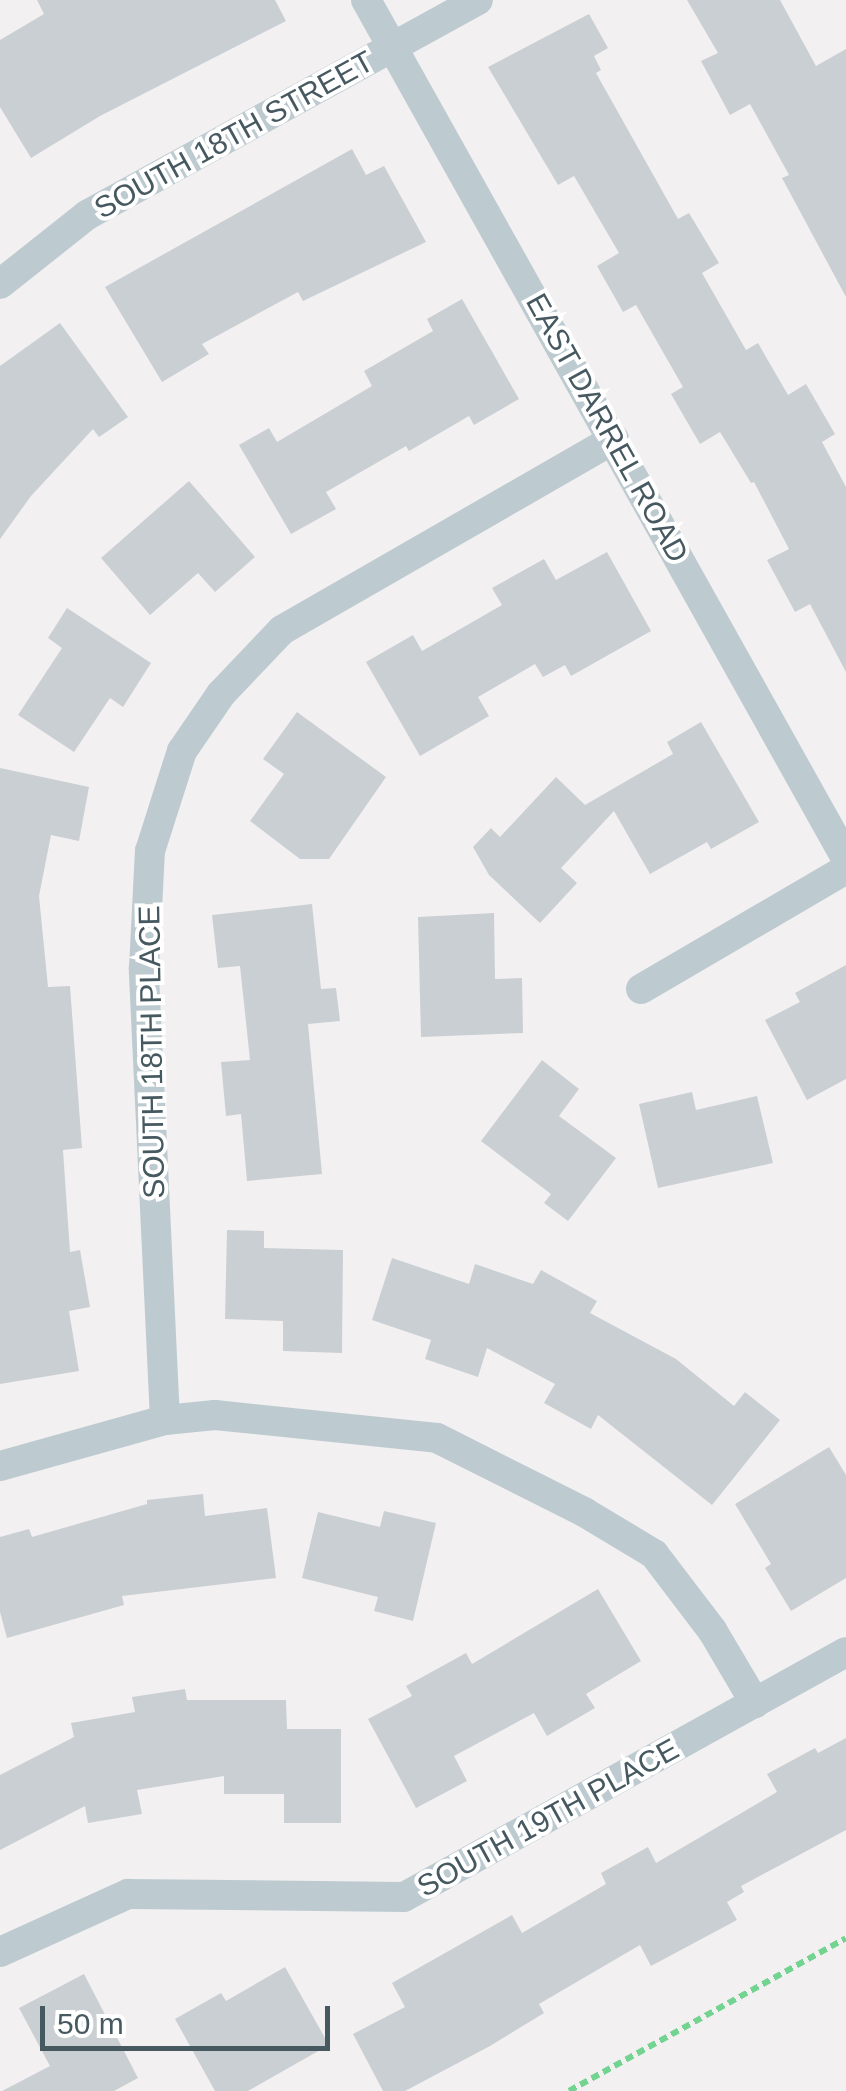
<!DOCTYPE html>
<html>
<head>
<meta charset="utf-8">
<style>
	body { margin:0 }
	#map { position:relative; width:846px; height:2091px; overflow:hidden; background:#f3f0f1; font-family:Arial,sans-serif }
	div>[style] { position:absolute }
	.building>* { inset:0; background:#cacfd3 }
	.path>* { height:6px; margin-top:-3px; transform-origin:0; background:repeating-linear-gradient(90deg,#72d490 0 8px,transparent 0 13px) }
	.street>* { height:30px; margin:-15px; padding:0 15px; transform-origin:15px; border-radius:15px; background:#bdcbd1 }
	span { translate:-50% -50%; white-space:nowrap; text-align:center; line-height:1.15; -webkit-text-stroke:8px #fff; paint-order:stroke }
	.street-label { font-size:30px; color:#475960 }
	.scale { position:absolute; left:40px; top:2006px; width:290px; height:45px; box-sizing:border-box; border:5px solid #475960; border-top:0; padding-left:12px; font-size:30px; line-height:35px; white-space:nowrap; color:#475960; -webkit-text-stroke:8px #fff; paint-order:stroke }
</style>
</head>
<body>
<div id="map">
	<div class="building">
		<i style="clip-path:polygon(37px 0,275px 0,286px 21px,100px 116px,31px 158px,0 107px,0 40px,44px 14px)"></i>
		<i style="clip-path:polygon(687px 0,780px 0,816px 66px,846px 49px,846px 297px,782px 178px,789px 175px,750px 104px,730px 115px,701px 61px,718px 53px)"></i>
		<i style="clip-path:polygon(589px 14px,608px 48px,594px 56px,601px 70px,596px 73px,678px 219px,689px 213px,719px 263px,702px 273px,746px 350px,758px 343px,788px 395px,806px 384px,835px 434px,822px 442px,846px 487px,846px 672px,810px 604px,795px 612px,767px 560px,789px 549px,754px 482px,751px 483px,720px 432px,700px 444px,671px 394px,683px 387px,636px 305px,623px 312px,597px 266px,619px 253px,574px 176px,558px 185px,488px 67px)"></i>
		<i style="clip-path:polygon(352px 149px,366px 175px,384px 166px,426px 242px,303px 301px,298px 292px,202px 344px,209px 354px,162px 382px,105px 287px)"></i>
		<i style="clip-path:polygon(462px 299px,519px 399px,474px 425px,469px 416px,409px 451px,406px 446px,326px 492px,336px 509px,291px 534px,239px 445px,269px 428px,277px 442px,372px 386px,364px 371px,433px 331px,427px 319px)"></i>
		<i style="clip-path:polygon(60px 323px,128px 417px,99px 437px,93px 429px,31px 496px,0 539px,0 366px)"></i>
		<i style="clip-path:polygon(189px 481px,255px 557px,215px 592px,198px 573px,150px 615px,101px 558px)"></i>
		<i style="clip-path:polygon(607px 552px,651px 631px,571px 676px,565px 665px,543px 677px,535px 664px,478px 697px,489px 716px,420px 756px,366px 662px,413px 635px,422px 651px,502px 605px,492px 588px,544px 559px,556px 580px)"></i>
		<i style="clip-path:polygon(67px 608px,151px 663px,123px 707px,110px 698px,74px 752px,18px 715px,62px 648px,48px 638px)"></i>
		<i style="clip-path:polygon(297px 712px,386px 777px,329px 859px,300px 859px,250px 821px,284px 774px,263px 759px)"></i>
		<i style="clip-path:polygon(701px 722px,759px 822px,711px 849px,707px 842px,650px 874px,614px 811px,561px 868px,577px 883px,540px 923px,489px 875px,473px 847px,491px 828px,500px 837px,556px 777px,585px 805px,673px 754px,667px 742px)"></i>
		<i style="clip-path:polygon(0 768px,89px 787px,79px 841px,51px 835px,39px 896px,48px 987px,70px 986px,82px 1148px,63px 1150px,70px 1252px,80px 1250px,90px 1307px,69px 1311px,79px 1371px,0 1384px)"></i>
		<i style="clip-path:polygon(312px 904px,321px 989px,336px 988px,340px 1021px,308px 1024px,322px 1174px,247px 1181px,241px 1114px,226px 1116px,221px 1062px,250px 1060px,240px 966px,218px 968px,212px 915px)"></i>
		<i style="clip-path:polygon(494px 913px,495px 979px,522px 978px,523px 1033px,421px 1037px,418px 917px)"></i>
		<i style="clip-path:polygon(846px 965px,846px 1079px,807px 1100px,765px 1020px,800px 1002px,795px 993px)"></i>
		<i style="clip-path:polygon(542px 1060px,579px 1089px,559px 1116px,616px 1158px,568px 1221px,544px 1203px,551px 1194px,481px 1141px)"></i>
		<i style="clip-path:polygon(692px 1092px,696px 1110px,757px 1096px,773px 1163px,658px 1188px,639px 1104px)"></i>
		<i style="clip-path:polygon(227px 1230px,264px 1231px,264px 1248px,343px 1250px,342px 1353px,283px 1351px,283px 1321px,225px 1319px)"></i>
		<i style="clip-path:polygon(392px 1258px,469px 1284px,475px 1264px,533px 1284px,541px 1270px,597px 1301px,590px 1313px,676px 1359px,734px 1406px,745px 1392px,780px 1420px,712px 1505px,598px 1415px,591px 1429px,544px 1403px,555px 1384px,487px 1348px,478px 1377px,425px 1359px,431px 1340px,372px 1320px)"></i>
		<i style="clip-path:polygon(829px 1447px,846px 1475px,846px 1578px,791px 1611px,765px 1568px,771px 1564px,735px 1504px)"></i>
		<i style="clip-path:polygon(203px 1494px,205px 1516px,267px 1508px,276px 1578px,122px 1596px,124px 1605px,7px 1638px,0 1612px,0 1537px,29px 1529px,32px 1537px,147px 1504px,147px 1500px)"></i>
		<i style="clip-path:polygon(384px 1511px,436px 1523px,413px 1621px,374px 1611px,378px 1597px,302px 1578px,318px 1512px,380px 1527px)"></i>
		<i style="clip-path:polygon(598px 1589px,641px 1661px,586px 1694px,595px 1708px,547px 1736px,534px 1713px,454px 1756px,467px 1781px,416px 1808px,368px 1719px,412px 1696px,406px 1686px,466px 1653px,472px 1664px)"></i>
		<i style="clip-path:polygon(185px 1689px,187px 1700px,286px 1700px,287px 1729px,341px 1729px,341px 1823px,284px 1823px,284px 1794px,224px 1794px,224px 1776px,137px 1790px,142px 1814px,88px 1823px,85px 1806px,0 1850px,0 1775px,74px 1737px,71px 1723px,135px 1712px,132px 1697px)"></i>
		<i style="clip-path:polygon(846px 1738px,846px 1830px,741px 1886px,744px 1892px,727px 1902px,737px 1920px,651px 1966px,640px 1945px,539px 2004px,544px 2013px,490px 2046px,405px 2091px,383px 2091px,353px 2034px,405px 2007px,392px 1983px,512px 1915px,522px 1933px,606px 1884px,601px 1873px,648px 1847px,656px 1863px,777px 1792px,767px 1774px,815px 1748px,818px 1753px)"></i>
		<i style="clip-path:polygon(285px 1967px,329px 2045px,248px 2091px,215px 2091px,175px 2019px,221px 1993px,226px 2001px)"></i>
		<i style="clip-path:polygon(84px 1974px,138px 2078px,114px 2091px,2px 2091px,50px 2066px,19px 2008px)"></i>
	</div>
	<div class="path">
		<i style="left:569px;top:2091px;width:316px;rotate:-28.9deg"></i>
	</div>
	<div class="street">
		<i style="left:366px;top:0;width:983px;rotate:60.78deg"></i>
		<i style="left:0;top:284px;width:111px;rotate:-38.4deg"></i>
		<i style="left:87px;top:215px;width:446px;rotate:-28.8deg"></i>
		<i style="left:641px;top:989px;width:238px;rotate:-30.3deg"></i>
		<i style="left:165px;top:1420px;width:452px;rotate:-92.7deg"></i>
		<i style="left:144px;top:968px;width:117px;rotate:-87.1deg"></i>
		<i style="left:150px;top:851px;width:105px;rotate:-72.3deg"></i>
		<i style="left:182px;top:751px;width:69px;rotate:-55.6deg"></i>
		<i style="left:221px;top:694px;width:88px;rotate:-46.4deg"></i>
		<i style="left:282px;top:630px;width:383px;rotate:-29.9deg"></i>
		<i style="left:0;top:1466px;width:171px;rotate:-15.6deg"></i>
		<i style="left:165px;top:1420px;width:50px;rotate:-5.7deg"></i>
		<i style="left:215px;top:1415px;width:223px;rotate:5.9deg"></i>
		<i style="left:437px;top:1438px;width:165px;rotate:26.7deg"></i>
		<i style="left:584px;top:1512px;width:82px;rotate:31deg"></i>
		<i style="left:654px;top:1554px;width:96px;rotate:52.7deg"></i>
		<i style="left:712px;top:1630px;width:85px;rotate:59.5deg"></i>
		<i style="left:0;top:1952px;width:141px;rotate:-24.4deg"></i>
		<i style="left:128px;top:1894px;width:276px;rotate:0.6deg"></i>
		<i style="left:404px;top:1897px;width:505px;rotate:-29deg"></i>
	</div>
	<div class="street-label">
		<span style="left:234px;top:135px;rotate:-29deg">SOUTH 18TH STREET</span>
		<span style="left:607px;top:428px;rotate:61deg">EAST DARREL ROAD</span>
		<span style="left:152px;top:1052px;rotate:-91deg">SOUTH 18TH PLACE</span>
		<span style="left:548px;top:1818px;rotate:-29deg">SOUTH 19TH PLACE</span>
	</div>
	<div class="scale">50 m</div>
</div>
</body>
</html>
